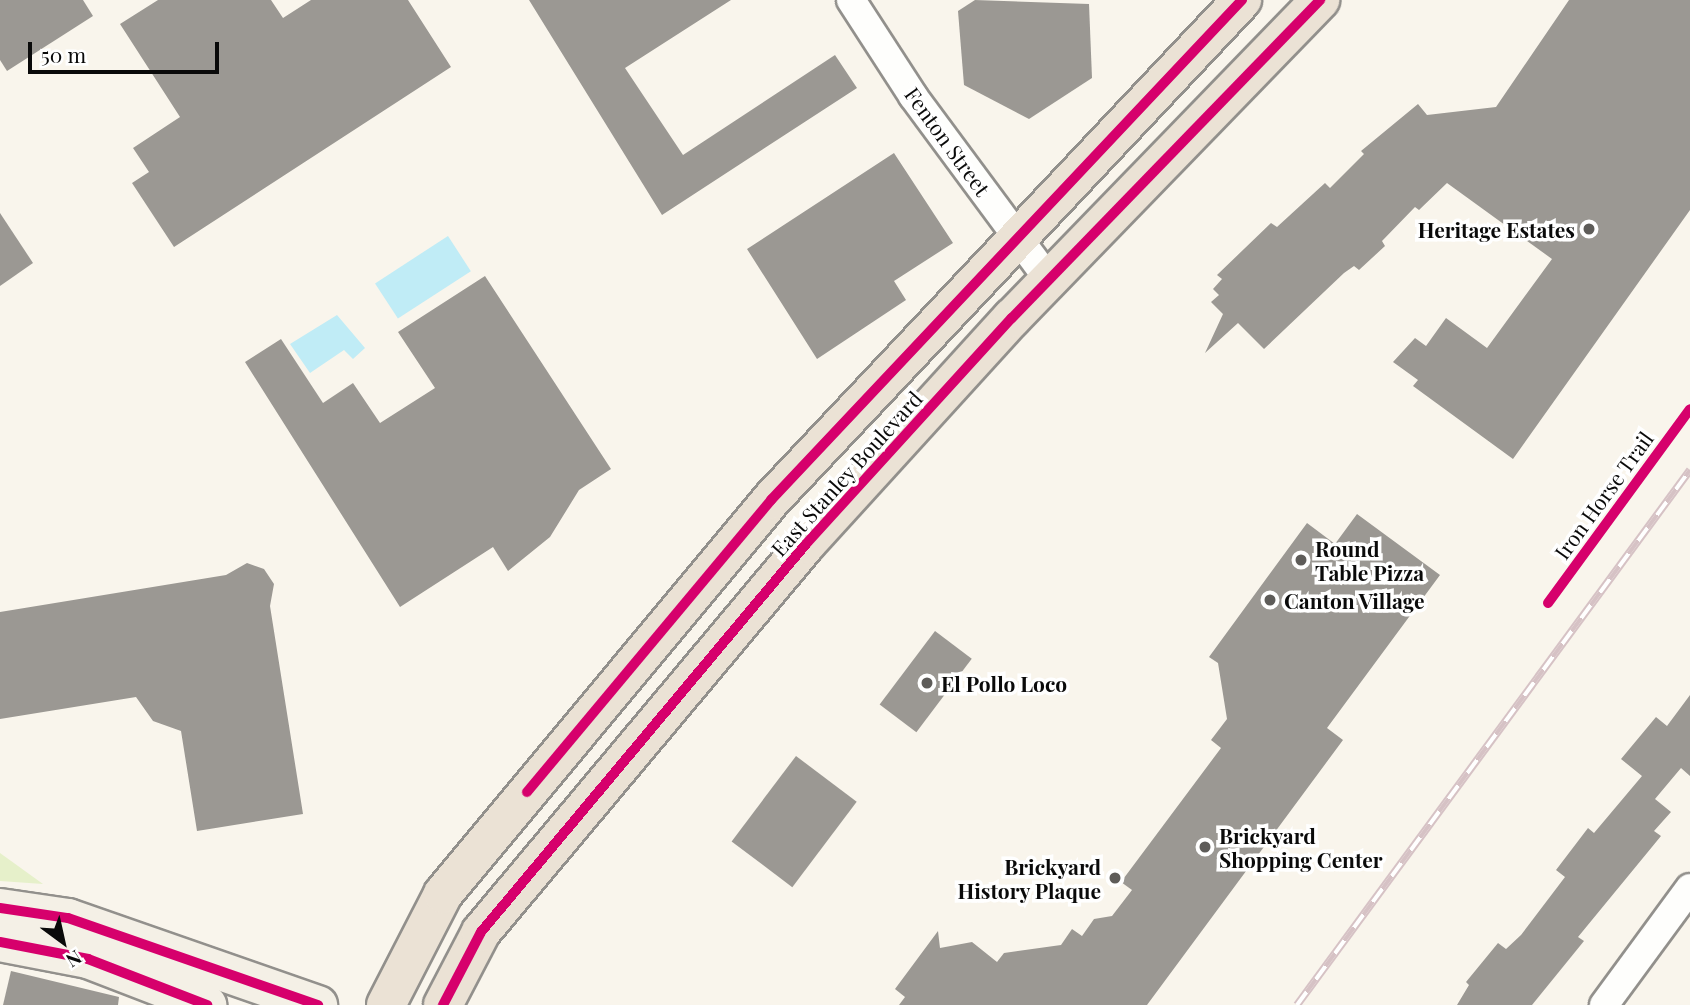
<!DOCTYPE html>
<html>
<head>
<meta charset="utf-8">
<style>
	body { margin:0 }
	#map { position:relative; width:1690px; height:1005px; overflow:hidden; background:#f9f5ec; font-family:"Playfair Display",serif }
	div>[style] { position:absolute }
	.green>* { inset:0; background:#e6f0ca }
	.water>* { inset:0; background:#c0ecf6; transform-origin:0 0 }
	.building>* { inset:0; background:#9b9893; transform-origin:0 0 }
	.roads { filter:drop-shadow(2px 0 #92908c) drop-shadow(-2px 0 #92908c) drop-shadow(0 2px #92908c) drop-shadow(0 -2px #92908c) }
	.street>* { height:28px; margin:-14px; padding:0 14px; transform-origin:14px; border-radius:14px; background:#fefefc }
	.secondary>* { height:38px; margin:-19px; padding:0 19px; transform-origin:19px; border-radius:19px; background:#f4f0e6 }
	.primary>* { height:38px; margin:-19px; padding:0 19px; transform-origin:19px; border-radius:19px; background:#ebe2d5 }
	.rail>* { height:8px; margin-top:-4px; transform-origin:0; background:repeating-linear-gradient(90deg,#fff 0 16px,#d6c2c5 0 32px); box-sizing:border-box; border-block:2px solid #d6c2c5 }
	.cycleway>* { height:10px; margin:-5px; padding:0 5px; transform-origin:5px; border-radius:5px; background:#d6006c }
	.dots>* { width:19px; height:19px; translate:-50% -50%; box-sizing:border-box; border:4px solid #fff; border-radius:50% }
	span { translate:-50% -50%; white-space:nowrap; text-align:center; line-height:1.15; -webkit-text-stroke:7px #fff; paint-order:stroke }
	.street-label { font-size:21px; color:#0a0a0a }
	.poi-label { font-size:21px; color:#0a0a0a; font-weight:700 }
	.right { translate:-100% -50%; text-align:right }
	.left { translate:0 -50%; text-align:left }
	.north { position:absolute; left:28px; top:907px; width:70px; height:70px; -webkit-text-stroke:5px #fff; paint-order:stroke; rotate:147deg; font-size:19px; font-weight:700; line-height:28px; text-align:center; color:#0a0a0a }
	.north::after { content:''; display:block; margin:auto; width:24px; height:32px; background:#0a0a0a; clip-path:polygon(50% 0,100% 100%,50% 72%,0 100%) }
	.scale { position:absolute; left:28px; top:42px; width:191px; height:32px; box-sizing:border-box; border:4px solid #0a0a0a; border-top:0; padding-left:9px; font-size:21px; line-height:24px; white-space:nowrap; color:#0a0a0a; -webkit-text-stroke:5px #fff; paint-order:stroke }
</style>
</head>
<body>
<div id="map">
	<div class="green">
		<i style="clip-path:polygon(0 853px,43px 884px,0 881px)"></i>
	</div>
	<div class="water">
		<i style="left:448px;top:236px;width:42px;height:87px;rotate:57deg"></i>
		<i style="clip-path:polygon(337px 315px,365px 348px,353px 359px,344px 350px,310px 373px,290px 344px)"></i>
	</div>
	<div class="building">
		<i style="clip-path:polygon(0 0,83px 0,93px 16px,7px 71px,0 60px)"></i>
		<i style="clip-path:polygon(158px 0,271px 0,283px 18px,311px 0,408px 0,451px 67px,174px 247px,132px 183px,149px 172px,133px 148px,180px 117px,120px 24px)"></i>
		<i style="clip-path:polygon(529px 0,731px 0,625px 68px,683px 155px,835px 55px,857px 88px,662px 215px)"></i>
		<i style="clip-path:polygon(975px 0,1089px 4px,1092px 78px,1029px 119px,964px 85px,958px 11px)"></i>
		<i style="clip-path:polygon(1569px 0,1690px 0,1690px 210px,1513px 459px,1413px 386px,1418px 380px,1393px 362px,1415px 338px,1426px 346px,1446px 318px,1487px 348px,1552px 259px,1447px 183px,1419px 210px,1415px 207px,1382px 241px,1385px 246px,1359px 270px,1354px 266px,1344px 273px,1264px 349px,1238px 323px,1205px 353px,1223px 314px,1211px 302px,1219px 295px,1213px 289px,1222px 279px,1217px 275px,1271px 223px,1277px 227px,1325px 183px,1330px 188px,1364px 154px,1361px 151px,1418px 104px,1427px 115px,1496px 107px)"></i>
		<i style="clip-path:polygon(894px 153px,953px 243px,894px 281px,906px 300px,817px 359px,747px 249px)"></i>
		<i style="clip-path:polygon(0 213px,33px 263px,0 286px)"></i>
		<i style="clip-path:polygon(485px 276px,611px 469px,579px 490px,550px 537px,508px 571px,493px 547px,400px 607px,245px 362px,281px 339px,323px 403px,353px 383px,380px 423px,435px 388px,398px 332px)"></i>
		<i style="clip-path:polygon(1357px 514px,1440px 575px,1327px 728px,1343px 740px,1147px 1005px,899px 1005px,905px 997px,895px 989px,938px 931px,940px 948px,972px 942px,997px 962px,1004px 953px,1061px 945px,1072px 929px,1082px 936px,1094px 919px,1112px 916px,1132px 890px,1121px 882px,1221px 748px,1211px 740px,1227px 719px,1218px 663px,1209px 657px,1307px 523px,1335px 544px)"></i>
		<i style="clip-path:polygon(247px 563px,264px 569px,274px 584px,270px 606px,303px 814px,197px 831px,181px 731px,153px 721px,136px 697px,0 719px,0 612px,226px 575px)"></i>
		<i style="left:935px;top:631px;width:46px;height:92px;rotate:37deg"></i>
		<i style="clip-path:polygon(1690px 695px,1690px 776px,1681px 768px,1655px 799px,1671px 812px,1654px 831px,1661px 836px,1578px 937px,1584px 941px,1532px 1005px,1457px 1005px,1469px 985px,1466px 982px,1498px 943px,1506px 949px,1521px 935px,1565px 877px,1556px 870px,1588px 828px,1594px 833px,1642px 776px,1621px 759px,1656px 717px,1667px 726px)"></i>
		<i style="left:796px;top:756px;width:76px;height:107px;rotate:37deg"></i>
		<i style="clip-path:polygon(11px 971px,119px 997px,118px 1005px,3px 1005px)"></i>
	</div>
	<div class="roads">
		<div class="street">
			<i style="left:851px;top:0;width:114px;rotate:57.1deg"></i>
			<i style="left:913px;top:96px;width:229px;rotate:53.5deg"></i>
			<i style="left:1604px;top:1005px;width:145px;rotate:-53.7deg"></i>
		</div>
		<div class="secondary">
			<i style="left:0;top:908px;width:69px;rotate:8.4deg"></i>
			<i style="left:68px;top:918px;width:265px;rotate:19.2deg"></i>
			<i style="left:0;top:942px;width:90px;rotate:10.9deg"></i>
			<i style="left:88px;top:959px;width:128px;rotate:21.1deg"></i>
		</div>
		<div class="primary">
			<i style="left:386px;top:1005px;width:125px;rotate:-62.8deg"></i>
			<i style="left:443px;top:894px;width:513px;rotate:-50.22deg"></i>
			<i style="left:771px;top:500px;width:687px;rotate:-46.71deg"></i>
			<i style="left:443px;top:1005px;width:82px;rotate:-62.5deg"></i>
			<i style="left:481px;top:932px;width:506px;rotate:-50.05deg"></i>
			<i style="left:806px;top:544px;width:306px;rotate:-47.7deg"></i>
			<i style="left:1012px;top:318px;width:443px;rotate:-45.9deg"></i>
		</div>
	</div>
	<div class="rail">
		<i style="left:1297px;top:1005px;width:664px;rotate:-53.7deg"></i>
	</div>
	<div class="cycleway">
		<i style="left:1548px;top:603px;width:240px;rotate:-53.8deg"></i>
		<i style="left:527px;top:792px;width:381px;rotate:-50.1deg"></i>
		<i style="left:771px;top:500px;width:687px;rotate:-46.71deg"></i>
		<i style="left:0;top:908px;width:69px;rotate:8.4deg"></i>
		<i style="left:68px;top:918px;width:265px;rotate:19.2deg"></i>
		<i style="left:0;top:942px;width:90px;rotate:10.9deg"></i>
		<i style="left:88px;top:959px;width:128px;rotate:21.1deg"></i>
		<i style="left:443px;top:1005px;width:82px;rotate:-62.5deg"></i>
		<i style="left:481px;top:932px;width:506px;rotate:-50.05deg"></i>
		<i style="left:806px;top:544px;width:306px;rotate:-47.7deg"></i>
		<i style="left:1012px;top:318px;width:443px;rotate:-45.9deg"></i>
	</div>
	<div class="dots">
		<i style="left:1589px;top:229px;background:#5e5c59"></i>
		<i style="left:1301px;top:560px;background:#5e5c59"></i>
		<i style="left:1270px;top:600px;background:#5e5c59"></i>
		<i style="left:927px;top:683px;background:#5e5c59"></i>
		<i style="left:1205px;top:847px;background:#5e5c59"></i>
		<i style="left:1115px;top:878px;background:#5e5c59"></i>
	</div>
	<div class="street-label">
		<span style="left:948px;top:141px;rotate:54deg">Fenton Street</span>
		<span style="left:846px;top:473px;rotate:-48deg">East Stanley Boulevard</span>
		<span style="left:1603px;top:495px;rotate:-54deg">Iron Horse Trail</span>
	</div>
	<div class="poi-label">
		<span class="right" style="left:1575px;top:229px">Heritage Estates</span>
		<span class="left" style="left:1315px;top:560px">Round<br>Table Pizza</span>
		<span class="left" style="left:1284px;top:600px">Canton Village</span>
		<span class="left" style="left:941px;top:683px">El Pollo Loco</span>
		<span class="left" style="left:1219px;top:847px">Brickyard<br>Shopping Center</span>
		<span class="right" style="left:1101px;top:878px">Brickyard<br>History Plaque</span>
	</div>
	<div class="north">N</div>
	<div class="scale">50 m</div>
</div>
</body>
</html>
